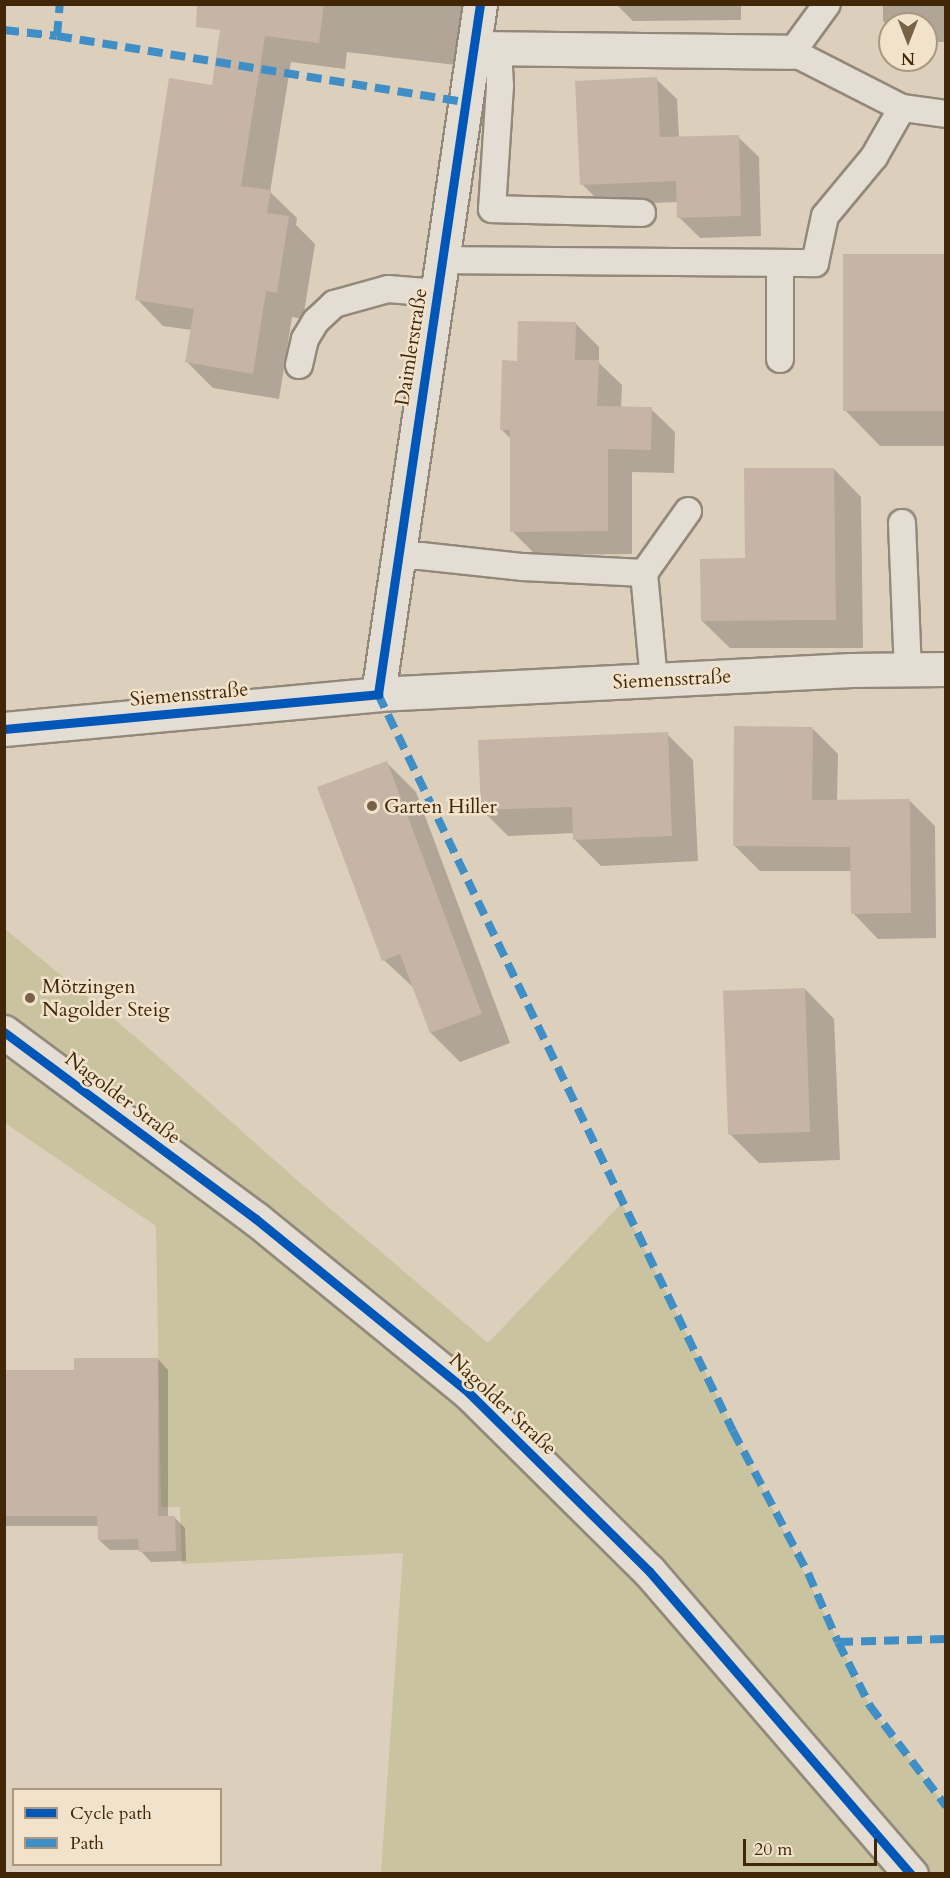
<!DOCTYPE html>
<html>
<head>
<meta charset="utf-8">
<style>
	body { margin:0 }
	#map { position:relative; width:950px; height:1878px; overflow:hidden; background:#dccfbc; font-family:Cardo,serif }
	div>[style] { position:absolute }
	.green>* { inset:0; background:#cac39f }
	.shadow>* { inset:0; background:#0003 }
	.building>* { inset:0; background:#c6b4a6; transform-origin:0 0 }
	.roads { filter:drop-shadow(2px 0 #93897b) drop-shadow(-2px 0 #93897b) drop-shadow(0 2px #93897b) drop-shadow(0 -2px #93897b) }
	.service>* { height:26px; margin:-13px; padding:0 13px; transform-origin:13px; border-radius:13px; background:#e4ddd3 }
	.minor>* { height:33px; margin:-16.5px; padding:0 16.5px; transform-origin:16.5px; border-radius:16.5px; background:#e4ddd3 }
	.tertiary>* { height:33px; margin:-16.5px; padding:0 16.5px; transform-origin:16.5px; border-radius:16.5px; background:#e4ddd3 }
	.quiet>* { height:8px; margin-top:-4px; transform-origin:0; background:repeating-linear-gradient(90deg,#3f8fc6 0 15px,transparent 0 23px) }
	.cycleway>* { height:9px; margin:-4.5px; padding:0 4.5px; transform-origin:4.5px; border-radius:4.5px; background:#0057b8 }
	.dots>* { width:16px; height:16px; translate:-50% -50%; box-sizing:border-box; border:3px solid #f1e2cb; border-radius:50% }
	span { translate:-50% -50%; white-space:nowrap; text-align:center; line-height:1.15; -webkit-text-stroke:5px #f1e2cb; paint-order:stroke }
	.street-label { font-size:20px; color:#412708 }
	.poi-label { font-size:20px; color:#412708 }
	.left { translate:0 -50%; text-align:left }
	.frame { position:absolute; inset:0; border:6px solid #412708; pointer-events:none }
	.legend { position:absolute; left:12px; top:1788px; width:210px; height:78px; box-sizing:border-box; background:#f1e2cb; border:2px solid #ab977d; margin:0; padding:8px 10px; list-style:none; font-size:18px; color:#412708 }
	.legend li { display:flex; align-items:center; gap:12px; height:30px }
	.legend b { width:30px; border:2px solid #ab977d }
	.north { position:absolute; left:878px; top:12px; width:60px; height:60px; box-sizing:border-box; background:#f1e2cb; border:2px solid #ab977d; border-radius:50%; rotate:180deg; font-size:16px; font-weight:700; line-height:24px; text-align:center; color:#412708 }
	.north::after { content:''; display:block; margin:auto; width:21px; height:27px; background:#776247; clip-path:polygon(50% 0,100% 100%,50% 72%,0 100%) }
	.scale { position:absolute; left:743px; top:1839px; width:134px; height:27px; box-sizing:border-box; border:3px solid #412708; border-top:0; padding-left:8px; font-size:18px; line-height:21px; white-space:nowrap; color:#412708; -webkit-text-stroke:4px #f1e2cb; paint-order:stroke }
</style>
</head>
<body>
<div id="map">
	<div class="green">
		<i style="clip-path:polygon(4px 928px,138px 1039px,306px 1188px,488px 1343px,622px 1203px,870px 1706px,945px 1806px,945px 1873px,381px 1873px,403px 1553px,182px 1564px,180px 1507px,161px 1507px,156px 1226px,5px 1123px)"></i>
	</div>
	<div class="shadow">
		<i style="clip-path:polygon(225px 4px,463px 4px,456px 65px,347px 52px,345px 69px,291px 62px,270px 192px,297px 218px,296px 225px,315px 244px,303px 319px,292px 317px,279px 399px,213px 388px,187px 362px,192px 330px,163px 326px,137px 299px,214px 87px)"></i>
		<i style="clip-path:polygon(616px 4px,741px 4px,741px 20px,633px 21px)"></i>
		<i style="clip-path:polygon(883px 4px,946px 4px,946px 42px,926px 42px,926px 24px,890px 24px,890px 28px,883px 21px)"></i>
		<i style="clip-path:polygon(656px 79px,677px 99px,679px 138px,738px 137px,759px 157px,761px 236px,700px 238px,679px 217px,678px 202px,603px 205px,582px 184px)"></i>
		<i style="clip-path:polygon(845px 256px,946px 256px,946px 446px,880px 446px,845px 410px)"></i>
		<i style="clip-path:polygon(576px 324px,599px 347px,599px 363px,622px 385px,621px 408px,651px 409px,675px 432px,674px 473px,632px 472px,632px 554px,536px 555px,512px 531px,512px 440px,501px 429px,518px 363px)"></i>
		<i style="clip-path:polygon(834px 469px,861px 497px,863px 648px,730px 648px,702px 621px,746px 559px)"></i>
		<i style="clip-path:polygon(812px 728px,838px 754px,837px 801px,909px 800px,935px 826px,936px 938px,878px 939px,853px 913px,852px 871px,760px 871px,734px 845px)"></i>
		<i style="clip-path:polygon(667px 734px,693px 760px,698px 861px,601px 866px,575px 840px,575px 833px,508px 836px,482px 810px)"></i>
		<i style="clip-path:polygon(386px 762px,416px 792px,510px 1043px,460px 1062px,431px 1033px,415px 989px,384px 960px)"></i>
		<i style="clip-path:polygon(805px 989px,834px 1019px,840px 1160px,759px 1163px,730px 1134px)"></i>
		<i style="clip-path:polygon(158px 1359px,168px 1370px,168px 1518px,175px 1518px,185px 1528px,186px 1561px,151px 1562px,140px 1550px,110px 1550px,99px 1540px,99px 1526px,4px 1526px,4px 1372px,76px 1371px)"></i>
	</div>
	<div class="building">
		<i style="clip-path:polygon(197px 4px,324px 4px,319px 43px,265px 36px,241px 186px,271px 190px,267px 213px,289px 216px,277px 293px,266px 291px,253px 374px,185px 362px,194px 309px,135px 300px,169px 78px,212px 85px,220px 30px,196px 27px)"></i>
		<i style="clip-path:polygon(657px 77px,660px 137px,739px 135px,741px 216px,677px 218px,676px 181px,580px 185px,575px 81px)"></i>
		<i style="left:843px;top:254px;width:102px;height:157px"></i>
		<i style="clip-path:polygon(518px 321px,576px 322px,575px 360px,599px 360px,597px 406px,652px 407px,651px 450px,608px 449px,608px 531px,510px 532px,510px 430px,500px 430px,502px 360px,517px 361px)"></i>
		<i style="clip-path:polygon(744px 468px,834px 468px,836px 620px,701px 621px,700px 559px,745px 558px)"></i>
		<i style="clip-path:polygon(734px 726px,813px 727px,812px 800px,910px 799px,911px 913px,851px 914px,850px 847px,733px 846px)"></i>
		<i style="clip-path:polygon(668px 732px,672px 836px,573px 840px,572px 807px,481px 810px,478px 740px)"></i>
		<i style="clip-path:polygon(387px 761px,482px 1014px,430px 1033px,400px 954px,382px 961px,317px 787px)"></i>
		<i style="left:805px;top:988px;width:144px;height:82px;rotate:88deg"></i>
		<i style="clip-path:polygon(74px 1358px,158px 1358px,158px 1516px,175px 1516px,176px 1551px,139px 1552px,138px 1539px,98px 1540px,97px 1516px,4px 1516px,4px 1370px,74px 1370px)"></i>
	</div>
	<div class="roads">
		<div class="service">
			<i style="left:498px;top:48px;width:38px;rotate:87deg"></i>
			<i style="left:500px;top:86px;width:123px;rotate:93.7deg"></i>
			<i style="left:492px;top:209px;width:150px;rotate:1.5deg"></i>
			<i style="left:902px;top:108px;width:44px;rotate:7.8deg"></i>
			<i style="left:443px;top:260px;width:372px;rotate:0.5deg"></i>
			<i style="left:815px;top:263px;width:48px;rotate:-78deg"></i>
			<i style="left:825px;top:216px;width:77px;rotate:-50.3deg"></i>
			<i style="left:874px;top:157px;width:56px;rotate:-60.3deg"></i>
			<i style="left:902px;top:108px;width:123px;rotate:-153deg"></i>
			<i style="left:792px;top:52px;width:59px;rotate:-53.9deg"></i>
			<i style="left:780px;top:263px;width:96px;rotate:90deg"></i>
			<i style="left:299px;top:365px;width:27px;rotate:-77deg"></i>
			<i style="left:305px;top:339px;width:21px;rotate:-59deg"></i>
			<i style="left:316px;top:321px;width:25px;rotate:-43deg"></i>
			<i style="left:334px;top:304px;width:56px;rotate:-15.5deg"></i>
			<i style="left:388px;top:289px;width:50px;rotate:4.6deg"></i>
			<i style="left:902px;top:523px;width:147px;rotate:87.7deg"></i>
			<i style="left:398px;top:556px;width:23px"></i>
			<i style="left:421px;top:556px;width:103px;rotate:6.2deg"></i>
			<i style="left:523px;top:567px;width:121px;rotate:2.8deg"></i>
			<i style="left:644px;top:573px;width:107px;rotate:84.7deg"></i>
			<i style="left:644px;top:573px;width:76px;rotate:-54.6deg"></i>
		</div>
		<div class="minor">
			<i style="left:474px;top:48px;width:318px;rotate:0.7deg"></i>
			<i style="left:378px;top:694px;width:697px;rotate:-81.59deg"></i>
			<i style="left:4px;top:729px;width:376px;rotate:-5.3deg"></i>
			<i style="left:378px;top:694px;width:474px;rotate:-2.9deg"></i>
			<i style="left:851px;top:670px;width:95px;rotate:-0.6deg"></i>
		</div>
		<div class="tertiary">
			<i style="left:4px;top:1032px;width:314px;rotate:36.6deg"></i>
			<i style="left:256px;top:1219px;width:274px;rotate:39.2deg"></i>
			<i style="left:468px;top:1392px;width:255px;rotate:44.7deg"></i>
			<i style="left:649px;top:1571px;width:401px;rotate:49.2deg"></i>
		</div>
	</div>
	<div class="quiet">
		<i style="left:4px;top:30px;width:53px;rotate:6.5deg"></i>
		<i style="left:57px;top:36px;width:414px;rotate:9.2deg"></i>
		<i style="left:57px;top:36px;width:32px;rotate:-85deg"></i>
		<i style="left:378px;top:694px;width:818px;rotate:64.28deg"></i>
		<i style="left:733px;top:1431px;width:161px;rotate:62.2deg"></i>
		<i style="left:808px;top:1573px;width:75px;rotate:66.5deg"></i>
		<i style="left:838px;top:1642px;width:108px;rotate:-1.6deg"></i>
		<i style="left:838px;top:1642px;width:72px;rotate:63.4deg"></i>
		<i style="left:870px;top:1706px;width:126px;rotate:52.8deg"></i>
	</div>
	<div class="cycleway">
		<i style="left:4px;top:729px;width:376px;rotate:-5.3deg"></i>
		<i style="left:378px;top:694px;width:697px;rotate:-81.59deg"></i>
		<i style="left:4px;top:1032px;width:314px;rotate:36.6deg"></i>
		<i style="left:256px;top:1219px;width:274px;rotate:39.2deg"></i>
		<i style="left:468px;top:1392px;width:255px;rotate:44.7deg"></i>
		<i style="left:649px;top:1571px;width:401px;rotate:49.2deg"></i>
	</div>
	<div class="dots">
		<i style="left:372px;top:806px;background:#776247"></i>
		<i style="left:30px;top:998px;background:#776247"></i>
	</div>
	<div class="street-label">
		<span style="left:411px;top:347px;rotate:-81deg">Daimlerstraße</span>
		<span style="left:672px;top:679px;rotate:-3deg">Siemensstraße</span>
		<span style="left:189px;top:694px;rotate:-5deg">Siemensstraße</span>
		<span style="left:123px;top:1098px;rotate:37deg">Nagolder Straße</span>
		<span style="left:503px;top:1404px;rotate:43deg">Nagolder Straße</span>
	</div>
	<div class="poi-label">
		<span class="left" style="left:384px;top:806px">Garten Hiller</span>
		<span class="left" style="left:42px;top:998px">Mötzingen<br>Nagolder Steig</span>
	</div>
	<div class="frame"></div>
	<ul class="legend">
	<li><b style="height:8px;background:#0057b8"></b>Cycle path</li>
	<li><b style="height:8px;background:#3f8fc6"></b>Path</li>
	</ul>
	<div class="north">N</div>
	<div class="scale">20 m</div>
</div>
</body>
</html>
